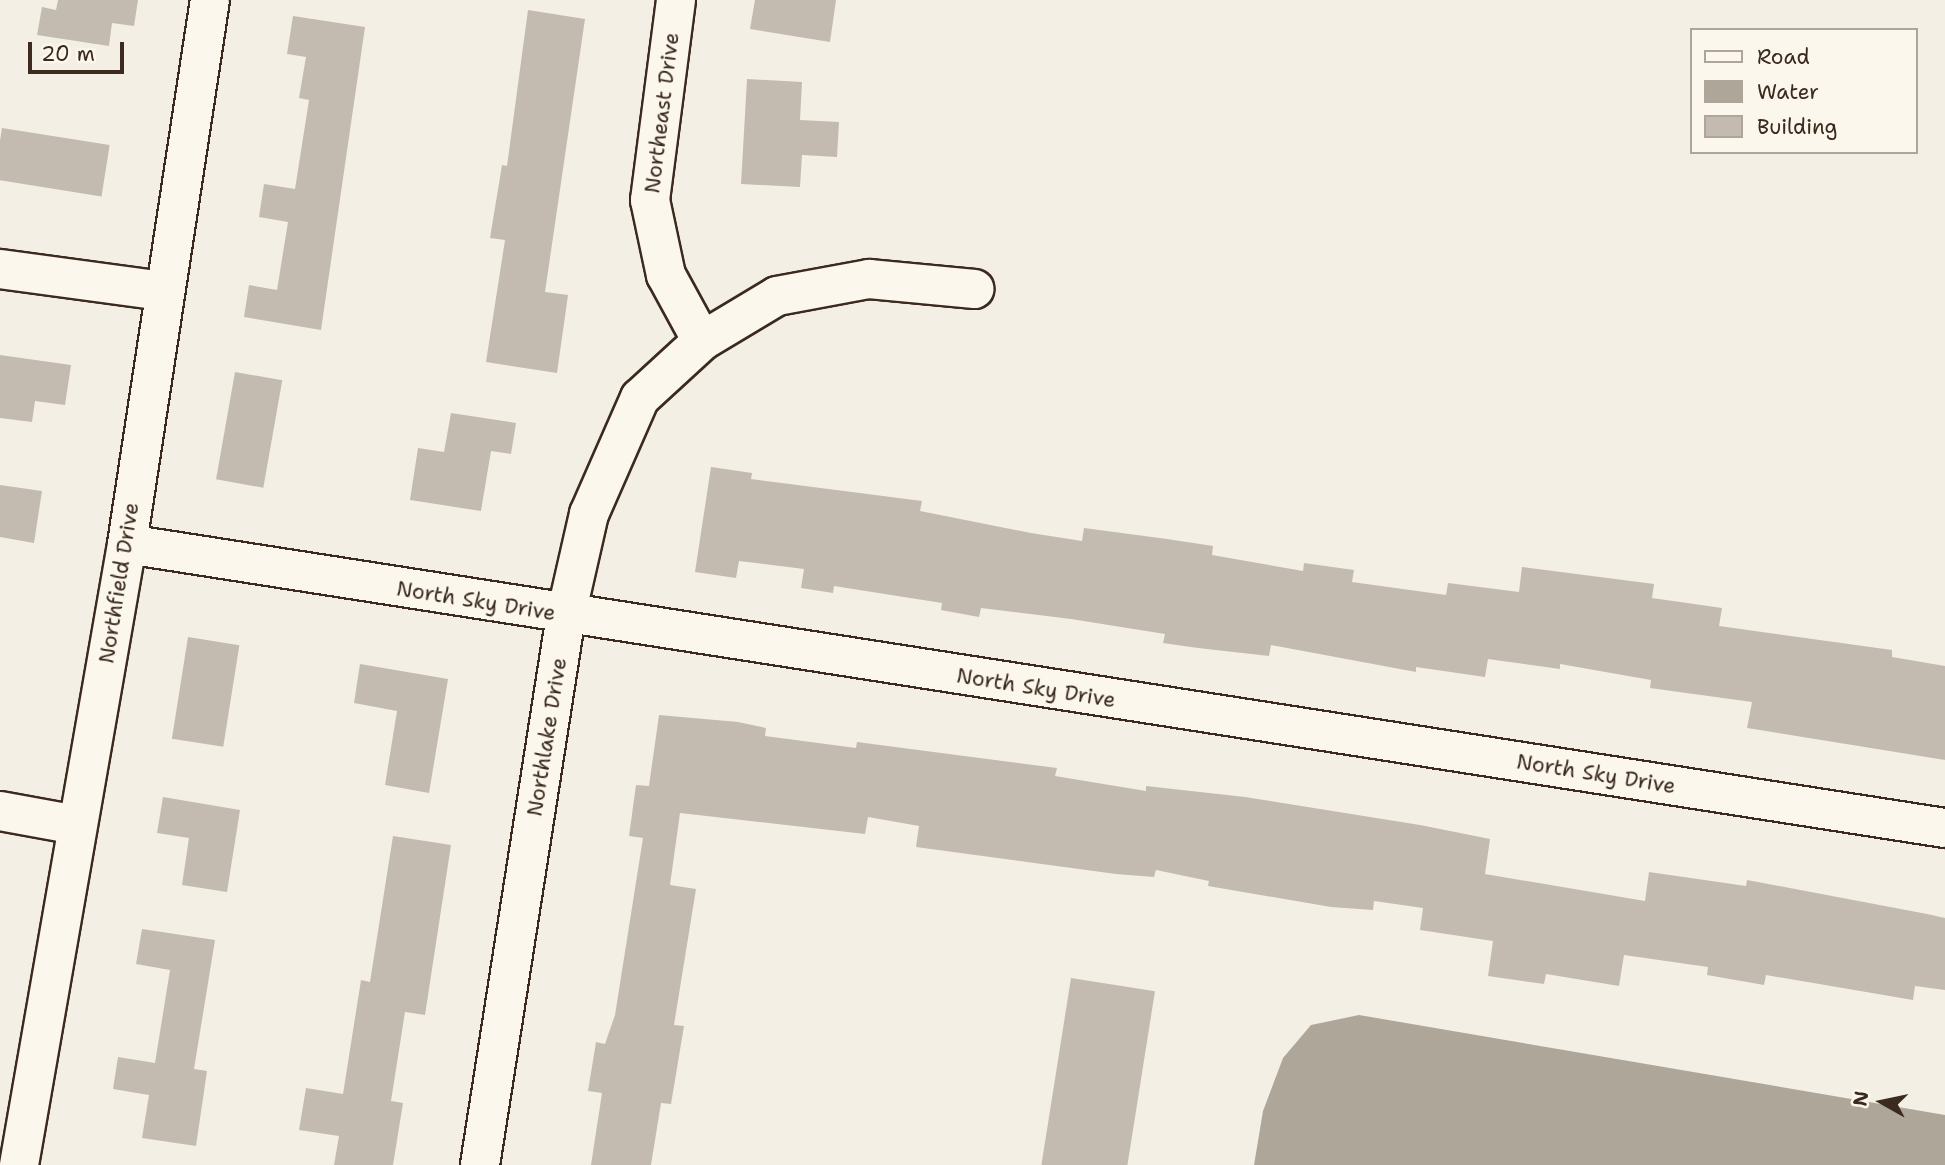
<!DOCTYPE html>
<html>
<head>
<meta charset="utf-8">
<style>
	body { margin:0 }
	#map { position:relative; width:1945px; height:1165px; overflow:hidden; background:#f3efe4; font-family:"Shantell Sans",sans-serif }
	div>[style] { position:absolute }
	.water>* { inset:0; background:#afa69a }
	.building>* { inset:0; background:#c3bbb0; transform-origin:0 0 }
	.roads { filter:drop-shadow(2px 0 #3b2a1e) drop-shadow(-2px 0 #3b2a1e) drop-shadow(0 2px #3b2a1e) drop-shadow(0 -2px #3b2a1e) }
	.street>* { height:38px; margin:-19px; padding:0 19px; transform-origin:19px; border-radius:19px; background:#fbf7ec }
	span { translate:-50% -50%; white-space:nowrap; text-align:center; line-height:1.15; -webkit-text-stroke:7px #fbf7ec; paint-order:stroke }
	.street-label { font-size:21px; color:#3b2a1e }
	.legend { position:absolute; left:1690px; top:28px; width:228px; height:126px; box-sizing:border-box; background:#fbf7ec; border:2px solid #aea59a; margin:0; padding:9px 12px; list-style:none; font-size:21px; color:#3b2a1e }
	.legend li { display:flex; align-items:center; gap:14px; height:35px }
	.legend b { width:35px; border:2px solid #aea59a }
	.north { position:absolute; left:1847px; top:1067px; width:70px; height:70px; -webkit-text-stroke:5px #fbf7ec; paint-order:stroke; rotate:279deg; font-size:19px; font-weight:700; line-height:28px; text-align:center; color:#3b2a1e }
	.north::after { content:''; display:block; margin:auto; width:24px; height:32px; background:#3b2a1e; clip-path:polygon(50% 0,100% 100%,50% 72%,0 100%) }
	.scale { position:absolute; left:28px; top:42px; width:96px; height:32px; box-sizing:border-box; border:4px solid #3b2a1e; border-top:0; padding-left:9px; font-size:21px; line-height:24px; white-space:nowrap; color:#3b2a1e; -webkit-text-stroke:5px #fbf7ec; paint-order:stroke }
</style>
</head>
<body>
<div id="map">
	<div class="water">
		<i style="clip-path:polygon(1359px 1015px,1945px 1115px,1945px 1165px,1254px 1165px,1263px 1111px,1283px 1058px,1311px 1025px)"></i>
	</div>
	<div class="building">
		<i style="clip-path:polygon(58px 0,138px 0,134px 26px,112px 23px,109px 46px,37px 35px,42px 7px,56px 10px)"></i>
		<i style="clip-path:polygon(755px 0,836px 0,830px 42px,750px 29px)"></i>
		<i style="clip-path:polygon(528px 10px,585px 19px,545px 292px,568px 295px,557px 373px,486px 362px,505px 240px,490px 238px,502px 165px,507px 166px)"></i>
		<i style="clip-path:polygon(293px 16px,365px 27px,321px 330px,244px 317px,249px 285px,277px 290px,288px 222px,259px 217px,264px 184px,295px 189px,309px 100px,299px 98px,306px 57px,287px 54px)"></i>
		<i style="clip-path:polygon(747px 79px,802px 82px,800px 120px,839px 122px,837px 157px,802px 155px,800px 187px,741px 184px)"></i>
		<i style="left:2px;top:128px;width:109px;height:52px;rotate:9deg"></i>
		<i style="clip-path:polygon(0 355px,71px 365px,65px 405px,35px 401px,32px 422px,0 418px)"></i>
		<i style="left:235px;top:372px;width:48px;height:109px;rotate:10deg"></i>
		<i style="clip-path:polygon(451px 413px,516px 423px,511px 454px,491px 451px,481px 511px,410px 500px,418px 448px,444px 452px)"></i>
		<i style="clip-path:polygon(711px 467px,752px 473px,751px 479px,922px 501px,920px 511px,1031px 533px,1082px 541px,1084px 528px,1167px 539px,1213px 546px,1212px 555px,1303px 571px,1304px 563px,1354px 570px,1352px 582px,1446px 595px,1448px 583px,1519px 592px,1522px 567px,1654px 584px,1652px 598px,1722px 608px,1719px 626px,1892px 650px,1892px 657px,1945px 666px,1945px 760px,1747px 728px,1752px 702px,1650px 688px,1651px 680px,1560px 664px,1560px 669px,1488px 659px,1485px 677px,1416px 667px,1416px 672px,1271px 645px,1269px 656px,1198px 648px,1163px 643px,1165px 634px,1071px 619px,981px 608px,979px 617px,941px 610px,942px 603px,834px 586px,833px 593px,801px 588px,804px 569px,739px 561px,736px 578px,695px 572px)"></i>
		<i style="clip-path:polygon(0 485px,42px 491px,34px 543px,0 537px)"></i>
		<i style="left:188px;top:637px;width:52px;height:103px;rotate:9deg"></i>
		<i style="clip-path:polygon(360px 664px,448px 679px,429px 793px,385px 785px,397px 711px,354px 703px)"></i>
		<i style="clip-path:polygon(659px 715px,738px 722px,766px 728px,765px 736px,856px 748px,857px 742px,1057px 768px,1055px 776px,1146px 791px,1146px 786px,1245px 797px,1420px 825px,1490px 839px,1485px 874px,1645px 901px,1649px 872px,1746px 886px,1747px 880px,1927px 914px,1945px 918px,1945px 990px,1915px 986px,1913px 1000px,1766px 975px,1764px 985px,1707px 975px,1708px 967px,1624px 955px,1619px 986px,1546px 974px,1544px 984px,1488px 976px,1493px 941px,1420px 930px,1423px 908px,1374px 901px,1373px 910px,1331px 907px,1208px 886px,1209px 881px,1156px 870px,1154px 877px,1116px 874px,916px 847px,919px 826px,868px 817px,865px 834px,680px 813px,670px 885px,696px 889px,674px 1025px,684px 1026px,671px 1104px,661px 1103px,651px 1165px,591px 1165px,602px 1093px,588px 1091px,596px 1042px,605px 1044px,615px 1015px,643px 838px,629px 836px,636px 785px,649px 786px)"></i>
		<i style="clip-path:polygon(163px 797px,240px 810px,227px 892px,182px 885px,189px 838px,157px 833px)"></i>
		<i style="clip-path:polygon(393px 836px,451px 845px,425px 1015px,405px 1012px,391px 1101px,403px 1103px,393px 1165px,334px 1165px,339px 1136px,299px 1130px,306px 1088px,343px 1094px,361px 980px,370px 982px)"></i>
		<i style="clip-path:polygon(142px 929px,215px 940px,194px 1069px,207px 1071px,196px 1146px,142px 1138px,149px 1095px,113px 1089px,118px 1057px,155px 1063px,170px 970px,136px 964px)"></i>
		<i style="left:1071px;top:978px;width:85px;height:189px;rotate:9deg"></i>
	</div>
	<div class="roads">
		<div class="street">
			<i style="left:676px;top:0;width:202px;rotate:97.4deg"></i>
			<i style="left:650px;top:200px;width:77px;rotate:78deg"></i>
			<i style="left:666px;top:275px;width:75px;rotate:61.4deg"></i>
			<i style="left:0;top:269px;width:163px;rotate:7.7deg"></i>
			<i style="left:127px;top:544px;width:1840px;rotate:8.88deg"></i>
			<i style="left:0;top:811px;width:78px;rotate:10.3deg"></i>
			<i style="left:19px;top:1165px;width:630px;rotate:-80.13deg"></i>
			<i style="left:127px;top:544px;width:550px;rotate:-81.33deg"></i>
			<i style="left:480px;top:1165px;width:557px;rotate:-81.11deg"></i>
			<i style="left:566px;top:615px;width:104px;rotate:-77.2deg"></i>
			<i style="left:589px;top:514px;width:127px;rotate:-66.3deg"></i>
			<i style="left:640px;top:398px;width:84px;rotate:-42.6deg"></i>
			<i style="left:702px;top:341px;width:87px;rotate:-31deg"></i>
			<i style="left:777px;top:296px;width:94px;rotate:-10.5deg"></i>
			<i style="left:869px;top:279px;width:106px;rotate:5.4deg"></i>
		</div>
	</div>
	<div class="street-label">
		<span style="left:662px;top:113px;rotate:-83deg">Northeast Drive</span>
		<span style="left:119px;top:583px;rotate:-81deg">Northfield Drive</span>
		<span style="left:476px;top:601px;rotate:9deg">North Sky Drive</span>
		<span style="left:1036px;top:688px;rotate:9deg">North Sky Drive</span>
		<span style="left:547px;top:737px;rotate:-81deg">Northlake Drive</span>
		<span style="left:1596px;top:774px;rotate:9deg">North Sky Drive</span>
	</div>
	<ul class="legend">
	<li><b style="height:9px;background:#fbf7ec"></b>Road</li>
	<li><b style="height:19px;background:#afa69a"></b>Water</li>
	<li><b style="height:19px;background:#c3bbb0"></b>Building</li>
	</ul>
	<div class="north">N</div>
	<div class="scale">20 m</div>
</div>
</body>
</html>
